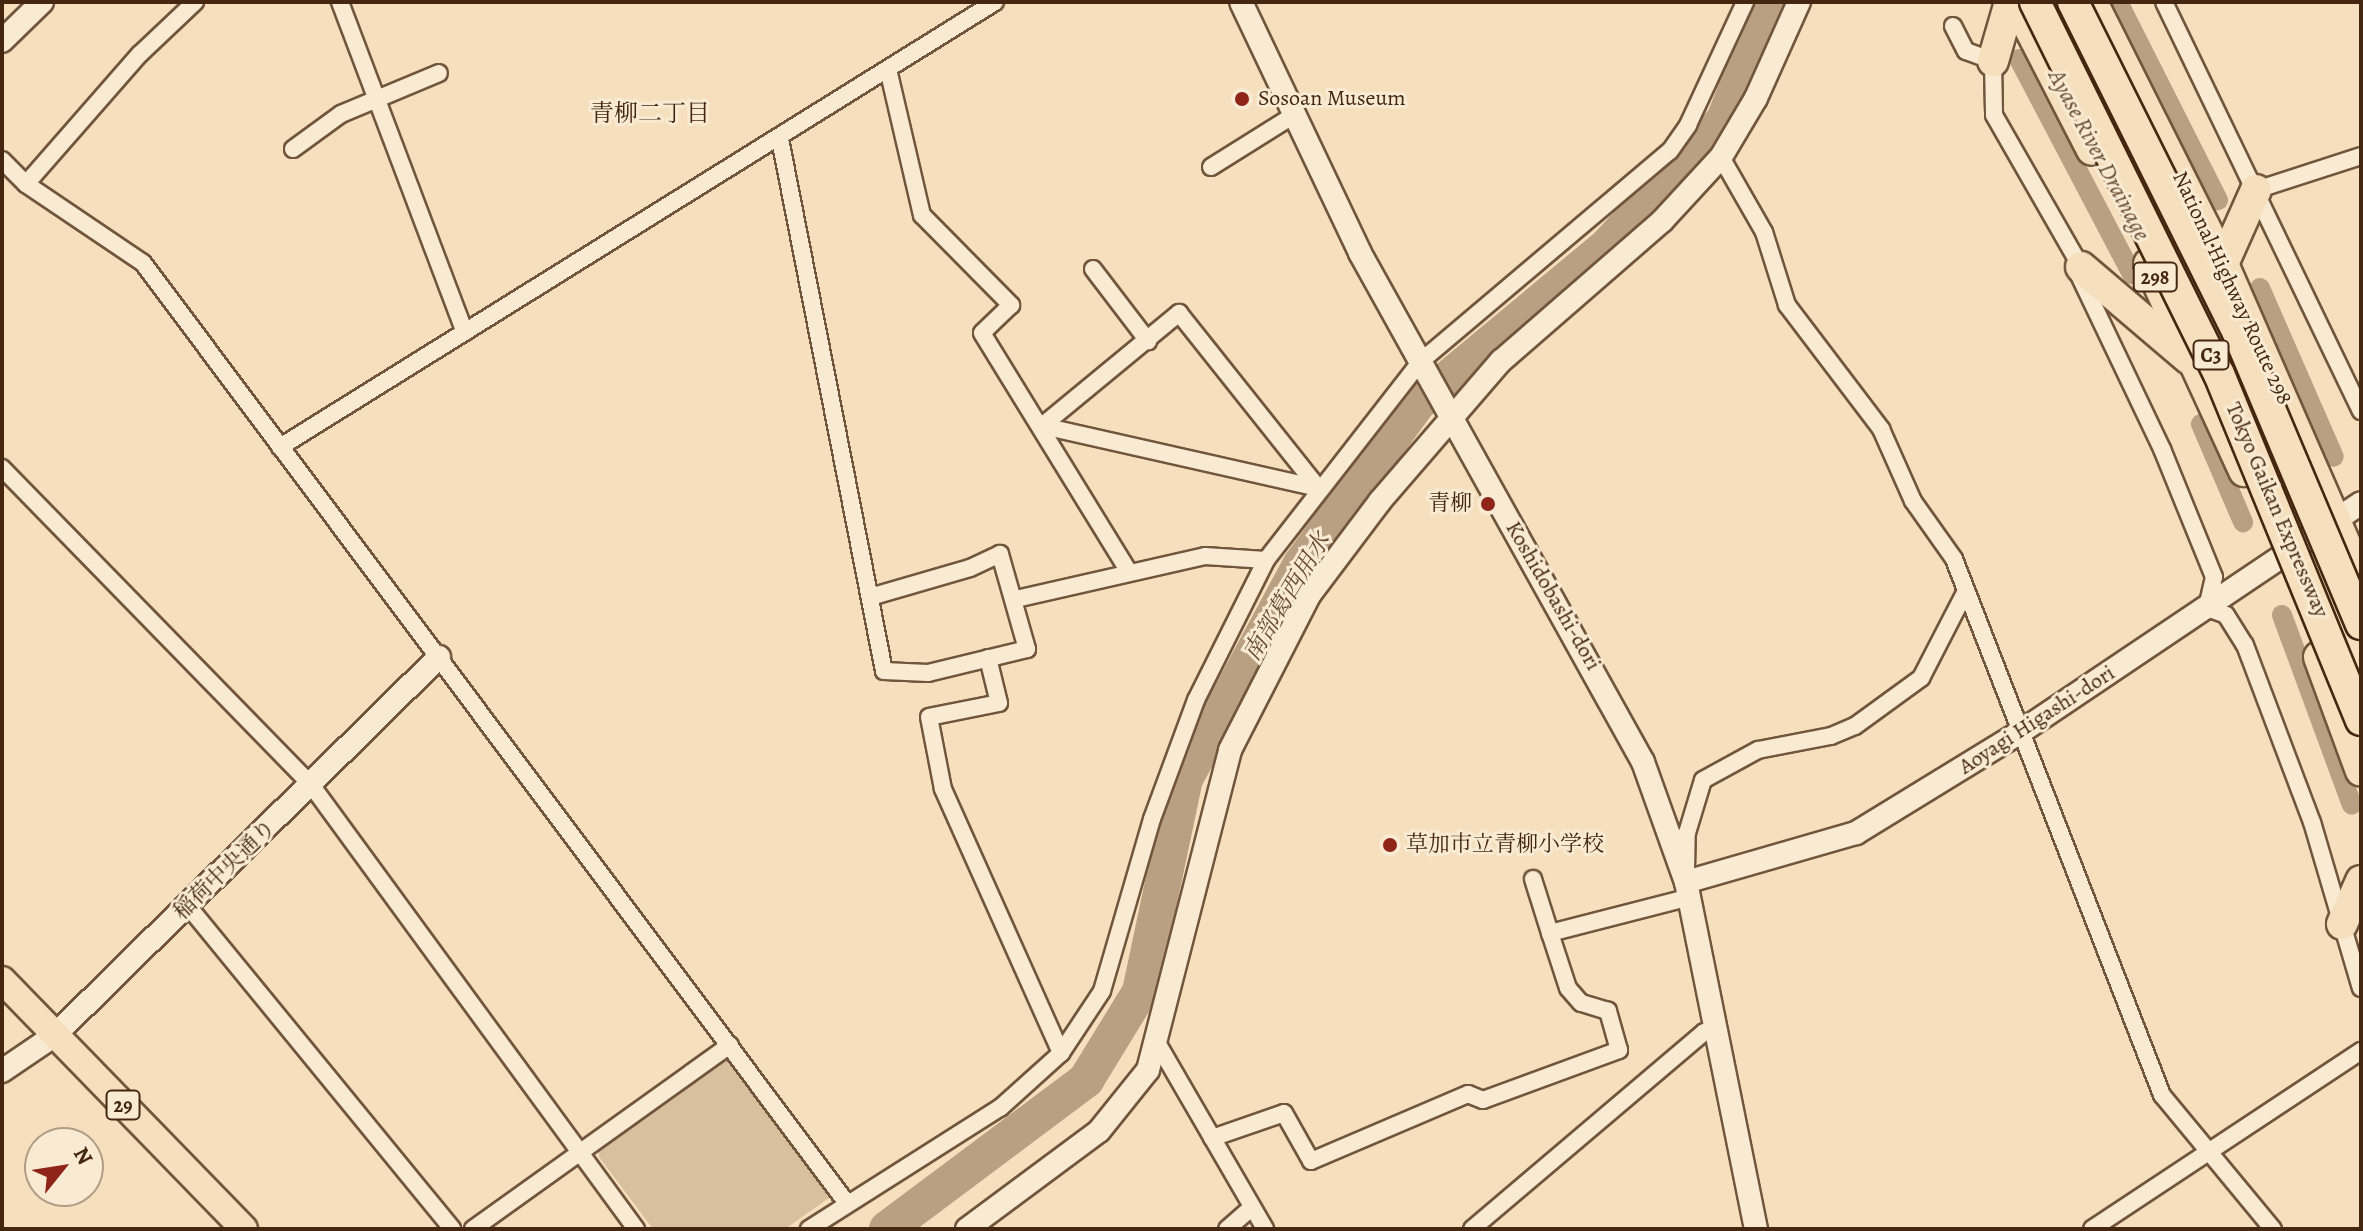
<!DOCTYPE html>
<html>
<head>
<meta charset="utf-8">
<style>
	body { margin:0 }
	#map { position:relative; width:2363px; height:1231px; overflow:hidden; background:#f6dfbc; font-family:Alegreya,"Noto Serif JP",serif }
	div>[style] { position:absolute }
	.green>* { inset:0; background:#d8c09f }
	.canal>* { height:20px; margin:-10px; padding:0 10px; transform-origin:10px; border-radius:10px; background:#baa082 }
	.river>* { height:36px; margin:-18px; padding:0 18px; transform-origin:18px; border-radius:18px; background:#baa082 }
	.roads { filter:drop-shadow(2px 0 #71553c) drop-shadow(-2px 0 #71553c) drop-shadow(0 2px #71553c) drop-shadow(0 -2px #71553c) }
	.street>* { height:16px; margin:-8px; padding:0 8px; transform-origin:8px; border-radius:8px; background:#f9ead3 }
	.secondary>* { height:22px; margin:-11px; padding:0 11px; transform-origin:11px; border-radius:11px; background:#f9ead3 }
	.primary>* { height:26px; margin:-13px; padding:0 13px; transform-origin:13px; border-radius:13px; background:#f6dfbc }
	.highway>* { height:30px; margin:-15px; padding:0 15px; transform-origin:15px; border-radius:15px; background:#f6dfbc }
	.bridges { filter:drop-shadow(2px 0 #452711) drop-shadow(-2px 0 #452711) drop-shadow(0 2px #452711) drop-shadow(0 -2px #452711) }
	.highway-bridge>* { height:30px; margin:-15px; padding:0 15px; transform-origin:15px; border-radius:15px; background:#f6dfbc }
	.dots>* { width:22px; height:22px; translate:-50% -50%; box-sizing:border-box; border:4px solid #f9ead3; border-radius:50% }
	span { translate:-50% -50%; white-space:nowrap; text-align:center; line-height:1.15; -webkit-text-stroke:6px #f9ead3; paint-order:stroke }
	.shield-label span { padding:2px 6px; background:#f9ead3; border:2px solid; border-radius:6px; -webkit-text-stroke-width:0 }
	.shield-label { font-size:20px; color:#452711; font-weight:700 }
	.poi-label { font-size:22px; color:#452711 }
	.left { translate:0 -50%; text-align:left }
	.right { translate:-100% -50%; text-align:right }
	.street-label { font-size:22px; color:#452711 }
	.neighbourhood-label { font-size:24px; color:#452711 }
	.water-label { font-size:24px; color:#684b33; font-style:italic }
	.frame { position:absolute; inset:0; border:4px solid #452711; pointer-events:none }
	.north { position:absolute; left:24px; top:1127px; width:80px; height:80px; box-sizing:border-box; background:#f9ead3; border:2px solid #b19c85; border-radius:50%; rotate:60deg; font-size:22px; font-weight:700; line-height:32px; text-align:center; color:#452711 }
	.north::after { content:''; display:block; margin:auto; width:28px; height:36px; background:#8f2418; clip-path:polygon(50% 0,100% 100%,50% 72%,0 100%) }
</style>
</head>
<body>
<div id="map">
	<div class="green">
		<i style="clip-path:polygon(730px 1053px,829px 1191px,829px 1198px,785px 1229px,653px 1229px,599px 1157px,599px 1146px)"></i>
	</div>
	<div class="canal">
		<i style="left:2118px;top:2px;width:222px;rotate:63.2deg"></i>
		<i style="left:2019px;top:59px;width:243px;rotate:62.3deg"></i>
		<i style="left:2260px;top:288px;width:184px;rotate:66.4deg"></i>
		<i style="left:2201px;top:424px;width:107px;rotate:66.8deg"></i>
		<i style="left:2282px;top:615px;width:202px;rotate:69.8deg"></i>
	</div>
	<div class="river">
		<i style="left:887px;top:1229px;width:249px;rotate:-36.8deg"></i>
		<i style="left:1086px;top:1080px;width:103px;rotate:-58.5deg"></i>
		<i style="left:1140px;top:992px;width:218px;rotate:-78.1deg"></i>
		<i style="left:1185px;top:779px;width:244px;rotate:-61.7deg"></i>
		<i style="left:1301px;top:564px;width:199px;rotate:-54deg"></i>
		<i style="left:1418px;top:403px;width:246px;rotate:-39.7deg"></i>
		<i style="left:1607px;top:246px;width:172px;rotate:-47.1deg"></i>
		<i style="left:1724px;top:120px;width:127px;rotate:-68.7deg"></i>
	</div>
	<div class="roads">
		<div class="street">
			<i style="left:340px;top:2px;width:353px;rotate:69.3deg"></i>
			<i style="left:2164px;top:2px;width:454px;rotate:64.3deg"></i>
			<i style="left:1953px;top:26px;width:28px;rotate:63deg"></i>
			<i style="left:1966px;top:51px;width:29px;rotate:20deg"></i>
			<i style="left:1993px;top:61px;width:54px;rotate:88.9deg"></i>
			<i style="left:1994px;top:115px;width:175px;rotate:60.2deg"></i>
			<i style="left:2081px;top:267px;width:8px;rotate:104deg"></i>
			<i style="left:2079px;top:275px;width:193px;rotate:64.5deg"></i>
			<i style="left:2162px;top:449px;width:138px;rotate:67.9deg"></i>
			<i style="left:2214px;top:577px;width:32px;rotate:103deg"></i>
			<i style="left:2207px;top:608px;width:20px;rotate:20deg"></i>
			<i style="left:2226px;top:615px;width:36px;rotate:58deg"></i>
			<i style="left:2245px;top:645px;width:189px;rotate:69.3deg"></i>
			<i style="left:2312px;top:822px;width:173px;rotate:73.6deg"></i>
			<i style="left:888px;top:69px;width:150px;rotate:76.9deg"></i>
			<i style="left:922px;top:215px;width:127px;rotate:45.3deg"></i>
			<i style="left:1011px;top:305px;width:40px;rotate:136deg"></i>
			<i style="left:982px;top:333px;width:281px;rotate:58.4deg"></i>
			<i style="left:780px;top:139px;width:542px;rotate:78.94deg"></i>
			<i style="left:884px;top:671px;width:44px;rotate:2.6deg"></i>
			<i style="left:928px;top:673px;width:102px;rotate:-13.6deg"></i>
			<i style="left:1027px;top:649px;width:99px;rotate:-105.9deg"></i>
			<i style="left:1000px;top:554px;width:33px;rotate:155deg"></i>
			<i style="left:970px;top:568px;width:104px;rotate:163.8deg"></i>
			<i style="left:293px;top:149px;width:59px;rotate:-36.1deg"></i>
			<i style="left:341px;top:114px;width:106px;rotate:-22.7deg"></i>
			<i style="left:1721px;top:157px;width:86px;rotate:60.2deg"></i>
			<i style="left:1764px;top:232px;width:77px;rotate:72.5deg"></i>
			<i style="left:1787px;top:305px;width:156px;rotate:52.8deg"></i>
			<i style="left:1881px;top:429px;width:79px;rotate:66deg"></i>
			<i style="left:1913px;top:501px;width:71px;rotate:54.7deg"></i>
			<i style="left:1954px;top:559px;width:575px;rotate:68.79deg"></i>
			<i style="left:2162px;top:1095px;width:174px;rotate:50.4deg"></i>
			<i style="left:2px;top:160px;width:34px;rotate:45deg"></i>
			<i style="left:26px;top:184px;width:141px;rotate:34deg"></i>
			<i style="left:143px;top:263px;width:1173px;rotate:53.18deg"></i>
			<i style="left:1211px;top:167px;width:98px;rotate:-32.1deg"></i>
			<i style="left:26px;top:184px;width:173px;rotate:-48.8deg"></i>
			<i style="left:140px;top:54px;width:76px;rotate:-43.4deg"></i>
			<i style="left:2256px;top:190px;width:110px;rotate:-17.9deg"></i>
			<i style="left:1093px;top:269px;width:91px;rotate:52.6deg"></i>
			<i style="left:1179px;top:313px;width:223px;rotate:51.5deg"></i>
			<i style="left:1318px;top:488px;width:283px;rotate:-167.3deg"></i>
			<i style="left:1042px;top:426px;width:178px;rotate:-39.5deg"></i>
			<i style="left:280px;top:447px;width:842px;rotate:-31.9deg"></i>
			<i style="left:2px;top:468px;width:444px;rotate:45.7deg"></i>
			<i style="left:312px;top:786px;width:549px;rotate:53.82deg"></i>
			<i style="left:1016px;top:599px;width:194px;rotate:-12.8deg"></i>
			<i style="left:1205px;top:556px;width:61px;rotate:3.8deg"></i>
			<i style="left:988px;top:658px;width:46px;rotate:76.3deg"></i>
			<i style="left:999px;top:703px;width:71px;rotate:168.7deg"></i>
			<i style="left:929px;top:717px;width:73px;rotate:79deg"></i>
			<i style="left:943px;top:789px;width:289px;rotate:65.9deg"></i>
			<i style="left:1686px;top:872px;width:39px;rotate:-89deg"></i>
			<i style="left:1687px;top:833px;width:55px;rotate:-73.2deg"></i>
			<i style="left:1703px;top:780px;width:63px;rotate:-28.6deg"></i>
			<i style="left:1758px;top:750px;width:74px;rotate:-10.9deg"></i>
			<i style="left:1831px;top:736px;width:26px;rotate:-23deg"></i>
			<i style="left:1855px;top:726px;width:82px;rotate:-36deg"></i>
			<i style="left:1921px;top:678px;width:98px;rotate:-62.7deg"></i>
			<i style="left:1533px;top:879px;width:57px;rotate:72.5deg"></i>
			<i style="left:188px;top:906px;width:417px;rotate:50.7deg"></i>
			<i style="left:1155px;top:1039px;width:220px;rotate:59.9deg"></i>
			<i style="left:1212px;top:1138px;width:76px;rotate:-19.1deg"></i>
			<i style="left:1284px;top:1113px;width:55px;rotate:60.6deg"></i>
			<i style="left:1311px;top:1161px;width:171px;rotate:-23.1deg"></i>
			<i style="left:1468px;top:1094px;width:16px;rotate:22deg"></i>
			<i style="left:1483px;top:1100px;width:145px;rotate:-20.2deg"></i>
			<i style="left:1619px;top:1050px;width:41px;rotate:-105.8deg"></i>
			<i style="left:1608px;top:1011px;width:28px;rotate:-163deg"></i>
			<i style="left:1581px;top:1003px;width:20px;rotate:-131deg"></i>
			<i style="left:1568px;top:988px;width:58px;rotate:-108.1deg"></i>
			<i style="left:1550px;top:933px;width:145px;rotate:-14.4deg"></i>
			<i style="left:473px;top:1229px;width:316px;rotate:-35.6deg"></i>
			<i style="left:809px;top:1229px;width:226px;rotate:-32.4deg"></i>
			<i style="left:1000px;top:1108px;width:82px;rotate:-42deg"></i>
			<i style="left:1061px;top:1053px;width:74px;rotate:-56.5deg"></i>
			<i style="left:1102px;top:991px;width:179px;rotate:-73.8deg"></i>
			<i style="left:1152px;top:819px;width:127px;rotate:-69.7deg"></i>
			<i style="left:1196px;top:700px;width:157px;rotate:-63.4deg"></i>
			<i style="left:1266px;top:560px;width:251px;rotate:-52.1deg"></i>
			<i style="left:1420px;top:362px;width:327px;rotate:-40.2deg"></i>
			<i style="left:1670px;top:151px;width:32px;rotate:-55deg"></i>
			<i style="left:1688px;top:125px;width:136px;rotate:-65.1deg"></i>
			<i style="left:1227px;top:1229px;width:33px;rotate:-41deg"></i>
			<i style="left:1472px;top:1229px;width:304px;rotate:-40.3deg"></i>
			<i style="left:1704px;top:1032px;width:14px;rotate:-12deg"></i>
			<i style="left:2092px;top:1229px;width:323px;rotate:-33.5deg"></i>
		</div>
		<div class="secondary">
			<i style="left:1241px;top:2px;width:278px;rotate:64.6deg"></i>
			<i style="left:1360px;top:253px;width:582px;rotate:60.93deg"></i>
			<i style="left:1643px;top:762px;width:127px;rotate:70.3deg"></i>
			<i style="left:1686px;top:882px;width:354px;rotate:78.6deg"></i>
			<i style="left:2px;top:41px;width:56px;rotate:-44.3deg"></i>
			<i style="left:1686px;top:882px;width:177px;rotate:-16.1deg"></i>
			<i style="left:1856px;top:833px;width:191px;rotate:-31.5deg"></i>
			<i style="left:2019px;top:733px;width:412px;rotate:-33.9deg"></i>
			<i style="left:2px;top:1071px;width:64px;rotate:-34.2deg"></i>
			<i style="left:55px;top:1035px;width:539px;rotate:-44.55deg"></i>
			<i style="left:967px;top:1229px;width:164px;rotate:-36.6deg"></i>
			<i style="left:1099px;top:1131px;width:78px;rotate:-51.2deg"></i>
			<i style="left:1148px;top:1070px;width:330px;rotate:-75.6deg"></i>
			<i style="left:1230px;top:750px;width:175px;rotate:-62.9deg"></i>
			<i style="left:1310px;top:594px;width:116px;rotate:-53deg"></i>
			<i style="left:1380px;top:501px;width:185px;rotate:-49.2deg"></i>
			<i style="left:1501px;top:361px;width:213px;rotate:-41deg"></i>
			<i style="left:1662px;top:221px;width:87px;rotate:-47.3deg"></i>
			<i style="left:1721px;top:157px;width:69px;rotate:-59.3deg"></i>
			<i style="left:1756px;top:98px;width:105px;rotate:-65.9deg"></i>
		</div>
		<div class="primary">
			<i style="left:2px;top:980px;width:347px;rotate:45.8deg"></i>
		</div>
		<div class="highway">
			<i style="left:2016px;top:2px;width:166px;rotate:62.8deg"></i>
			<i style="left:2092px;top:2px;width:293px;rotate:63.4deg"></i>
			<i style="left:2223px;top:264px;width:345px;rotate:66.4deg"></i>
			<i style="left:1993px;top:61px;width:61px;rotate:-73.9deg"></i>
			<i style="left:2149px;top:264px;width:228px;rotate:65.3deg"></i>
			<i style="left:2223px;top:264px;width:81px;rotate:-66deg"></i>
			<i style="left:2081px;top:267px;width:142px;rotate:40.4deg"></i>
			<i style="left:2319px;top:657px;width:121px;rotate:69.8deg"></i>
			<i style="left:2342px;top:924px;width:47px;rotate:-66.2deg"></i>
		</div>
	</div>
	<div class="bridges">
		<div class="highway-bridge">
			<i style="left:2035px;top:2px;width:415px;rotate:63.7deg"></i>
			<i style="left:2219px;top:374px;width:374px;rotate:67.7deg"></i>
			<i style="left:2073px;top:2px;width:370px;rotate:63.5deg"></i>
			<i style="left:2238px;top:333px;width:316px;rotate:67.1deg"></i>
		</div>
	</div>
	<div class="dots">
		<i style="left:1242px;top:99px;background:#8f2418"></i>
		<i style="left:1488px;top:504px;background:#8f2418"></i>
		<i style="left:1390px;top:845px;background:#8f2418"></i>
	</div>
	<div class="shield-label">
		<span style="left:2155px;top:277px">298</span>
		<span style="left:2211px;top:355px">C3</span>
		<span style="left:123px;top:1105px">29</span>
	</div>
	<div class="poi-label">
		<span class="left" style="left:1258px;top:99px">Sosoan Museum</span>
		<span class="right" style="left:1472px;top:504px">青柳</span>
		<span class="left" style="left:1406px;top:845px">草加市立青柳小学校</span>
	</div>
	<div class="street-label">
		<span style="left:2232px;top:288px;rotate:65deg">National Highway Route 298</span>
		<span style="left:2277px;top:510px;rotate:67deg">Tokyo Gaikan Expressway</span>
		<span style="left:1553px;top:596px;rotate:60deg">Koshidobashi-dori</span>
		<span style="left:2037px;top:720px;rotate:-33deg">Aoyagi Higashi-dori</span>
		<span style="left:225px;top:870px;rotate:-44deg">稲荷中央通り</span>
	</div>
	<div class="neighbourhood-label">
		<span style="left:650px;top:114px">青柳二丁目</span>
	</div>
	<div class="water-label">
		<span style="left:2099px;top:155px;rotate:62deg">Ayase River Drainage</span>
		<span style="left:1287px;top:597px;rotate:-59deg">南部葛西用水</span>
	</div>
	<div class="frame"></div>
	<div class="north">N</div>
</div>
</body>
</html>
